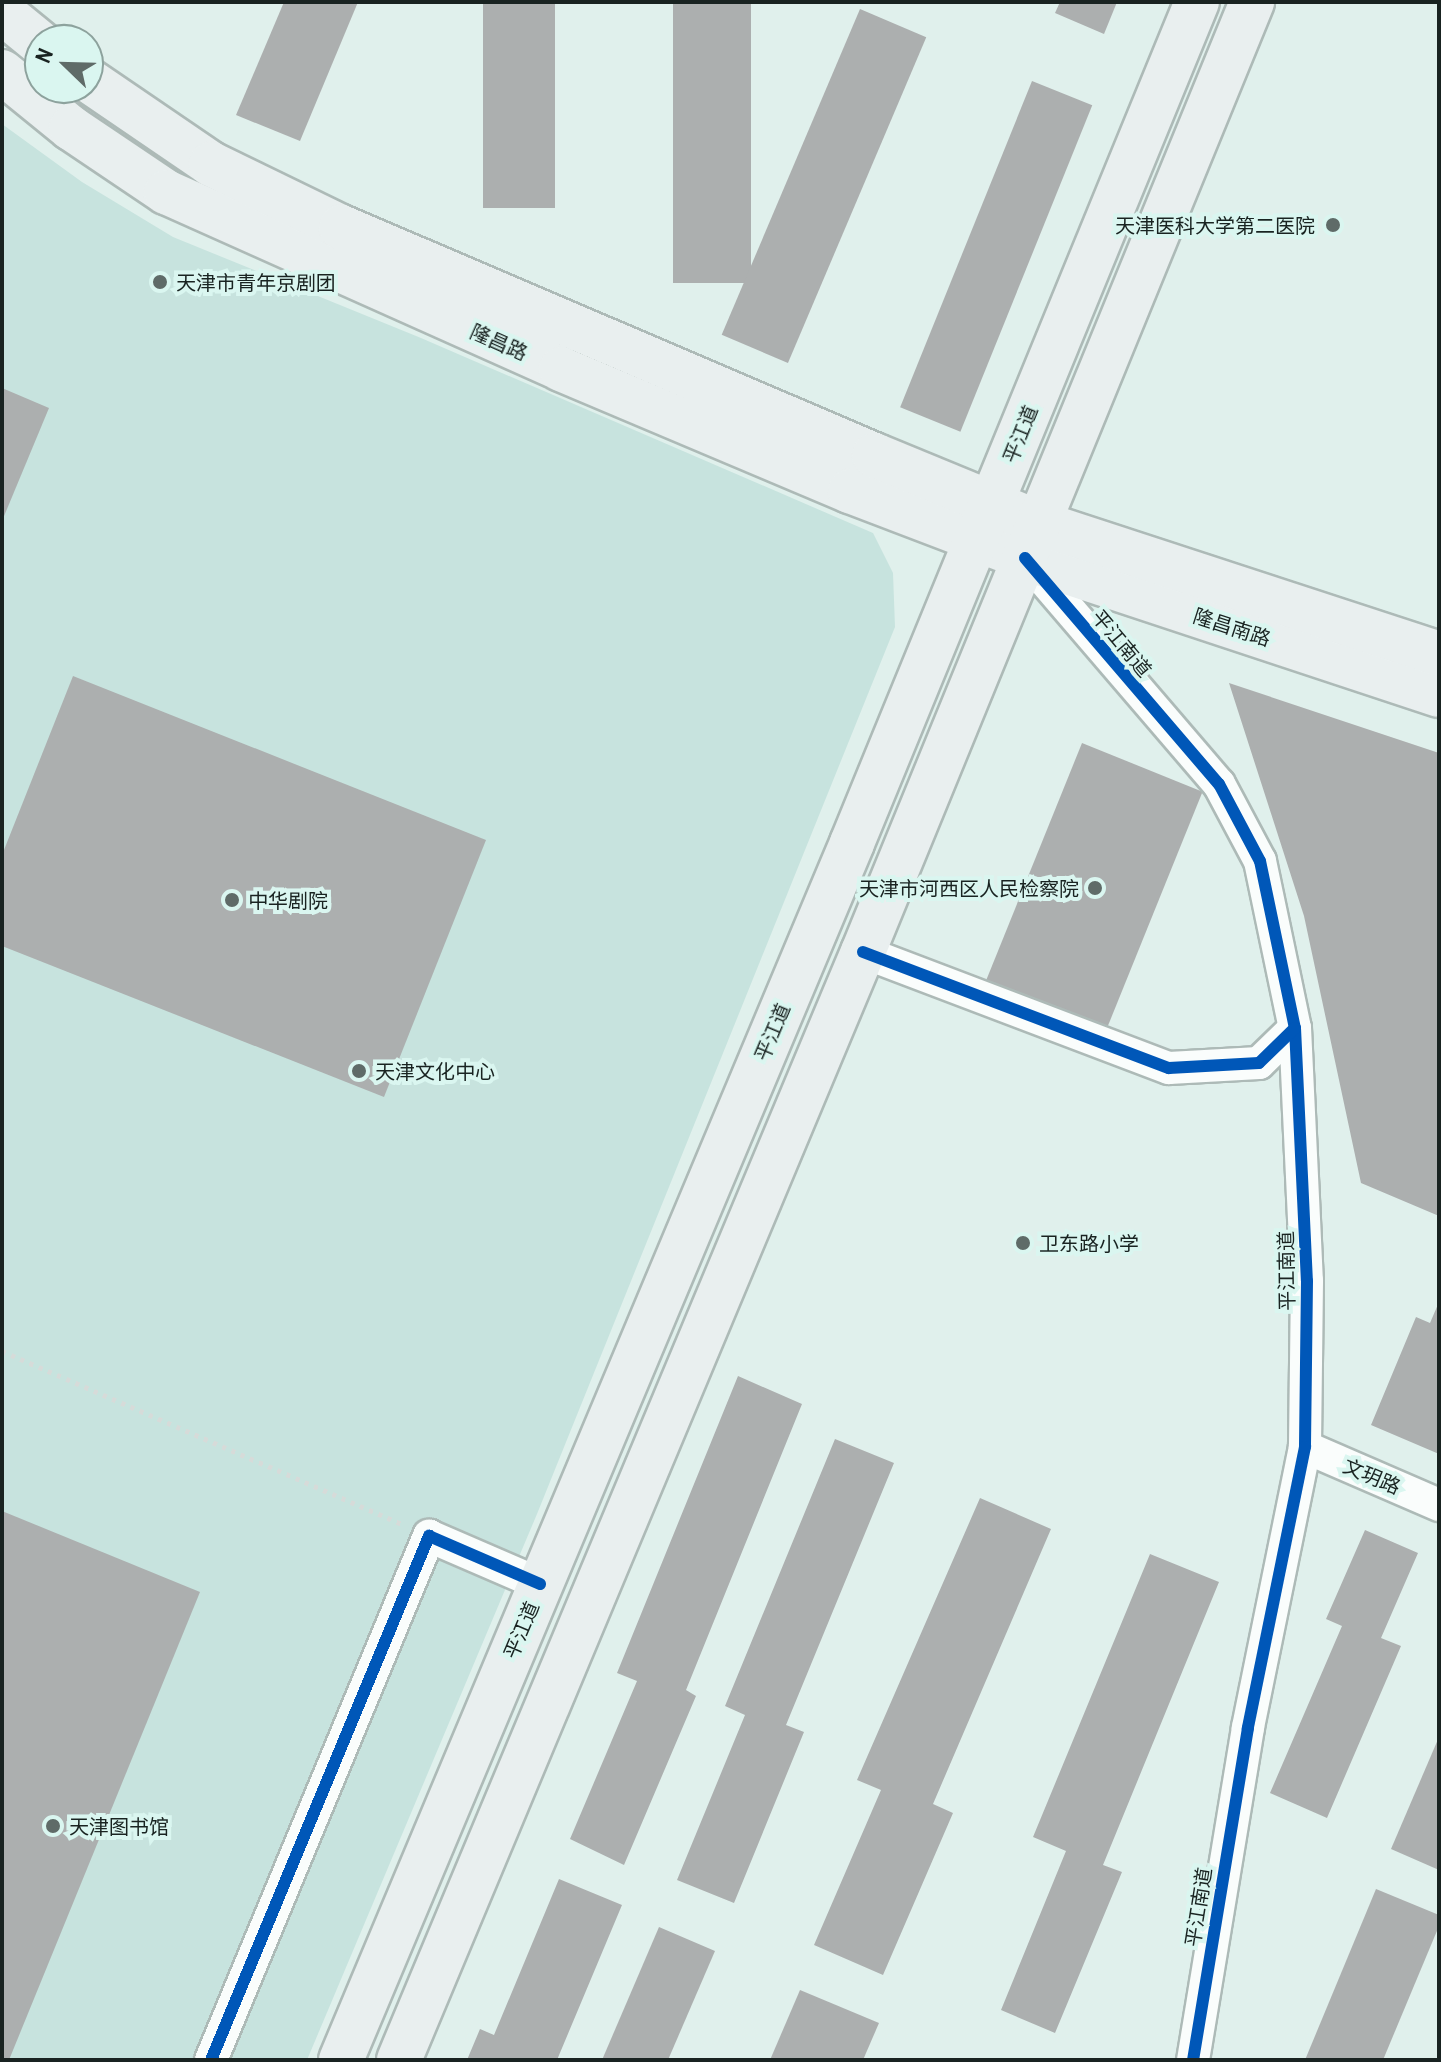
<!DOCTYPE html>
<html>
<head>
<meta charset="utf-8">
<style>
	body { margin:0 }
	#map { position:relative; width:1441px; height:2062px; overflow:hidden; background:#e0f0ec; font-family:"Archivo Narrow","Noto Sans SC",sans-serif }
	div>[style] { position:absolute }
	.green>* { inset:0; background:#c7e3de }
	.building>* { inset:0; background:#acafaf; transform-origin:0 0 }
	.path>* { height:5px; margin-top:-2.5px; transform-origin:0; background:repeating-linear-gradient(90deg,#d6dbd9 0 4px,transparent 0 10px) }
	.roads { filter:drop-shadow(2px 0 #adbab7) drop-shadow(-2px 0 #adbab7) drop-shadow(0 2px #adbab7) drop-shadow(0 -2px #adbab7) }
	.street>* { height:32px; margin:-16px; padding:0 16px; transform-origin:16px; border-radius:16px; background:#fafdfc }
	.secondary>* { height:44px; margin:-22px; padding:0 22px; transform-origin:22px; border-radius:22px; background:#e9efef }
	.cycleway>* { height:12px; margin:-6px; padding:0 6px; transform-origin:6px; border-radius:6px; background:#0057b8 }
	.dots>* { width:22px; height:22px; translate:-50% -50%; box-sizing:border-box; border:4px solid #daf6f0; border-radius:50% }
	span { translate:-50% -50%; white-space:nowrap; text-align:center; line-height:1.15; -webkit-text-stroke:8px #daf6f0; paint-order:stroke }
	.poi-label { font-size:20px; color:#192321 }
	.right { translate:-100% -50%; text-align:right }
	.left { translate:0 -50%; text-align:left }
	.street-label { font-size:20px; color:#192321 }
	.frame { position:absolute; inset:0; border:4px solid #192321; pointer-events:none }
	.north { position:absolute; left:24px; top:24px; width:80px; height:80px; box-sizing:border-box; background:#daf6f0; border:2px solid #8da29d; border-radius:50%; rotate:293deg; font-size:22px; font-weight:700; line-height:32px; text-align:center; color:#192321 }
	.north::after { content:''; display:block; margin:auto; width:28px; height:36px; background:#5f6b68; clip-path:polygon(50% 0,100% 100%,50% 72%,0 100%) }
</style>
</head>
<body>
<div id="map">
	<div class="green">
		<i style="clip-path:polygon(2px 124px,82px 182px,173px 237px,421px 338px,873px 533px,893px 573px,895px 627px,537px 1514px,307px 2060px,2px 2060px)"></i>
	</div>
	<div class="building">
		<i style="clip-path:polygon(284px 2px,358px 2px,300px 141px,236px 115px)"></i>
		<i style="left:483px;top:2px;width:72px;height:206px"></i>
		<i style="left:673px;top:2px;width:78px;height:281px"></i>
		<i style="clip-path:polygon(1060px 2px,1117px 2px,1104px 34px,1055px 13px)"></i>
		<i style="left:860px;top:9px;width:72px;height:354px;rotate:23deg"></i>
		<i style="left:1032px;top:81px;width:65px;height:352px;rotate:22deg"></i>
		<i style="clip-path:polygon(2px 388px,49px 408px,2px 521px)"></i>
		<i style="clip-path:polygon(73px 676px,486px 840px,384px 1097px,2px 946px,2px 855px)"></i>
		<i style="clip-path:polygon(1229px 683px,1439px 753px,1439px 1216px,1361px 1183px,1304px 916px)"></i>
		<i style="left:1082px;top:743px;width:130px;height:259px;rotate:22deg"></i>
		<i style="clip-path:polygon(1439px 1302px,1439px 1454px,1371px 1425px,1416px 1317px,1430px 1323px)"></i>
		<i style="clip-path:polygon(738px 1376px,802px 1404px,686px 1690px,696px 1696px,624px 1865px,570px 1839px,637px 1681px,617px 1673px)"></i>
		<i style="clip-path:polygon(835px 1439px,894px 1463px,786px 1725px,804px 1732px,734px 1903px,677px 1880px,745px 1715px,725px 1706px)"></i>
		<i style="clip-path:polygon(980px 1498px,1051px 1529px,933px 1804px,953px 1813px,883px 1975px,814px 1945px,881px 1790px,857px 1780px)"></i>
		<i style="clip-path:polygon(2px 1511px,200px 1592px,9px 2060px,2px 2060px)"></i>
		<i style="clip-path:polygon(1365px 1530px,1418px 1553px,1381px 1638px,1401px 1646px,1327px 1818px,1270px 1793px,1342px 1626px,1326px 1619px)"></i>
		<i style="clip-path:polygon(1150px 1554px,1219px 1582px,1103px 1865px,1122px 1872px,1055px 2033px,1001px 2010px,1066px 1851px,1033px 1837px)"></i>
		<i style="clip-path:polygon(1439px 1737px,1439px 1870px,1391px 1849px)"></i>
		<i style="clip-path:polygon(559px 1879px,622px 1905px,557px 2060px,467px 2060px,480px 2029px,494px 2035px)"></i>
		<i style="clip-path:polygon(1376px 1889px,1439px 1915px,1439px 1926px,1383px 2060px,1305px 2060px)"></i>
		<i style="clip-path:polygon(659px 1927px,715px 1951px,668px 2060px,602px 2060px)"></i>
		<i style="clip-path:polygon(800px 1990px,879px 2023px,863px 2060px,770px 2060px)"></i>
	</div>
	<div class="path">
		<i style="left:2px;top:1351px;width:435px;rotate:23.4deg"></i>
	</div>
	<div class="roads">
		<div class="street">
			<i style="left:1025px;top:558px;width:298px;rotate:49.4deg"></i>
			<i style="left:1219px;top:784px;width:87px;rotate:62deg"></i>
			<i style="left:1260px;top:861px;width:171px;rotate:78.2deg"></i>
			<i style="left:1295px;top:1028px;width:253px;rotate:87.3deg"></i>
			<i style="left:1307px;top:1281px;width:166px;rotate:90.7deg"></i>
			<i style="left:1305px;top:1447px;width:287px;rotate:101.5deg"></i>
			<i style="left:1248px;top:1728px;width:337px;rotate:99.4deg"></i>
			<i style="left:863px;top:952px;width:327px;rotate:20.8deg"></i>
			<i style="left:1169px;top:1068px;width:90px;rotate:-3.2deg"></i>
			<i style="left:1259px;top:1063px;width:50px;rotate:-44.2deg"></i>
			<i style="left:1305px;top:1447px;width:146px;rotate:23.4deg"></i>
			<i style="left:211px;top:2060px;width:568px;rotate:-67.41deg"></i>
			<i style="left:429px;top:1536px;width:121px;rotate:23.4deg"></i>
		</div>
		<div class="secondary">
			<i style="left:2px;top:12px;width:49px;rotate:39.2deg"></i>
			<i style="left:2px;top:72px;width:89px;rotate:39.1deg"></i>
			<i style="left:71px;top:128px;width:115px;rotate:34deg"></i>
			<i style="left:166px;top:192px;width:433px;rotate:24.1deg"></i>
			<i style="left:561px;top:369px;width:314px;rotate:22.9deg"></i>
			<i style="left:850px;top:491px;width:187px;rotate:20.9deg"></i>
			<i style="left:1025px;top:558px;width:436px;rotate:18.3deg"></i>
			<i style="left:88px;top:80px;width:149px;rotate:34.3deg"></i>
			<i style="left:211px;top:164px;width:144px;rotate:25.9deg"></i>
			<i style="left:341px;top:227px;width:580px;rotate:23.16deg"></i>
			<i style="left:874px;top:455px;width:178px;rotate:22.4deg"></i>
			<i style="left:1039px;top:523px;width:421px;rotate:18.1deg"></i>
			<i style="left:341px;top:2060px;width:1320px;rotate:-67.22deg"></i>
			<i style="left:852px;top:843px;width:909px;rotate:-67.7deg"></i>
			<i style="left:399px;top:2060px;width:1201px;rotate:-67.28deg"></i>
			<i style="left:863px;top:952px;width:1027px;rotate:-67.73deg"></i>
		</div>
	</div>
	<div class="cycleway">
		<i style="left:1025px;top:558px;width:298px;rotate:49.4deg"></i>
		<i style="left:1219px;top:784px;width:87px;rotate:62deg"></i>
		<i style="left:1260px;top:861px;width:171px;rotate:78.2deg"></i>
		<i style="left:1295px;top:1028px;width:253px;rotate:87.3deg"></i>
		<i style="left:1307px;top:1281px;width:166px;rotate:90.7deg"></i>
		<i style="left:1305px;top:1447px;width:287px;rotate:101.5deg"></i>
		<i style="left:1248px;top:1728px;width:337px;rotate:99.4deg"></i>
		<i style="left:863px;top:952px;width:327px;rotate:20.8deg"></i>
		<i style="left:1169px;top:1068px;width:90px;rotate:-3.2deg"></i>
		<i style="left:1259px;top:1063px;width:50px;rotate:-44.2deg"></i>
		<i style="left:211px;top:2060px;width:568px;rotate:-67.41deg"></i>
		<i style="left:429px;top:1536px;width:121px;rotate:23.4deg"></i>
	</div>
	<div class="dots">
		<i style="left:1333px;top:225px;background:#5f6b68"></i>
		<i style="left:160px;top:282px;background:#5f6b68"></i>
		<i style="left:1095px;top:888px;background:#5f6b68"></i>
		<i style="left:232px;top:900px;background:#5f6b68"></i>
		<i style="left:359px;top:1071px;background:#5f6b68"></i>
		<i style="left:1023px;top:1243px;background:#5f6b68"></i>
		<i style="left:53px;top:1826px;background:#5f6b68"></i>
	</div>
	<div class="poi-label">
		<span class="right" style="left:1315px;top:225px">天津医科大学第二医院</span>
		<span class="left" style="left:176px;top:282px">天津市青年京剧团</span>
		<span class="right" style="left:1079px;top:888px">天津市河西区人民检察院</span>
		<span class="left" style="left:248px;top:900px">中华剧院</span>
		<span class="left" style="left:375px;top:1071px">天津文化中心</span>
		<span class="left" style="left:1039px;top:1243px">卫东路小学</span>
		<span class="left" style="left:69px;top:1826px">天津图书馆</span>
	</div>
	<div class="street-label">
		<span style="left:499px;top:342px;rotate:24deg">隆昌路</span>
		<span style="left:1020px;top:434px;rotate:-68deg">平江道</span>
		<span style="left:1232px;top:627px;rotate:18deg">隆昌南路</span>
		<span style="left:1122px;top:643px;rotate:50deg">平江南道</span>
		<span style="left:772px;top:1032px;rotate:-67deg">平江道</span>
		<span style="left:1286px;top:1271px;rotate:-91deg">平江南道</span>
		<span style="left:1372px;top:1476px;rotate:23deg">文玥路</span>
		<span style="left:521px;top:1630px;rotate:-67deg">平江道</span>
		<span style="left:1198px;top:1907px;rotate:-81deg">平江南道</span>
	</div>
	<div class="frame"></div>
	<div class="north">N</div>
</div>
</body>
</html>
